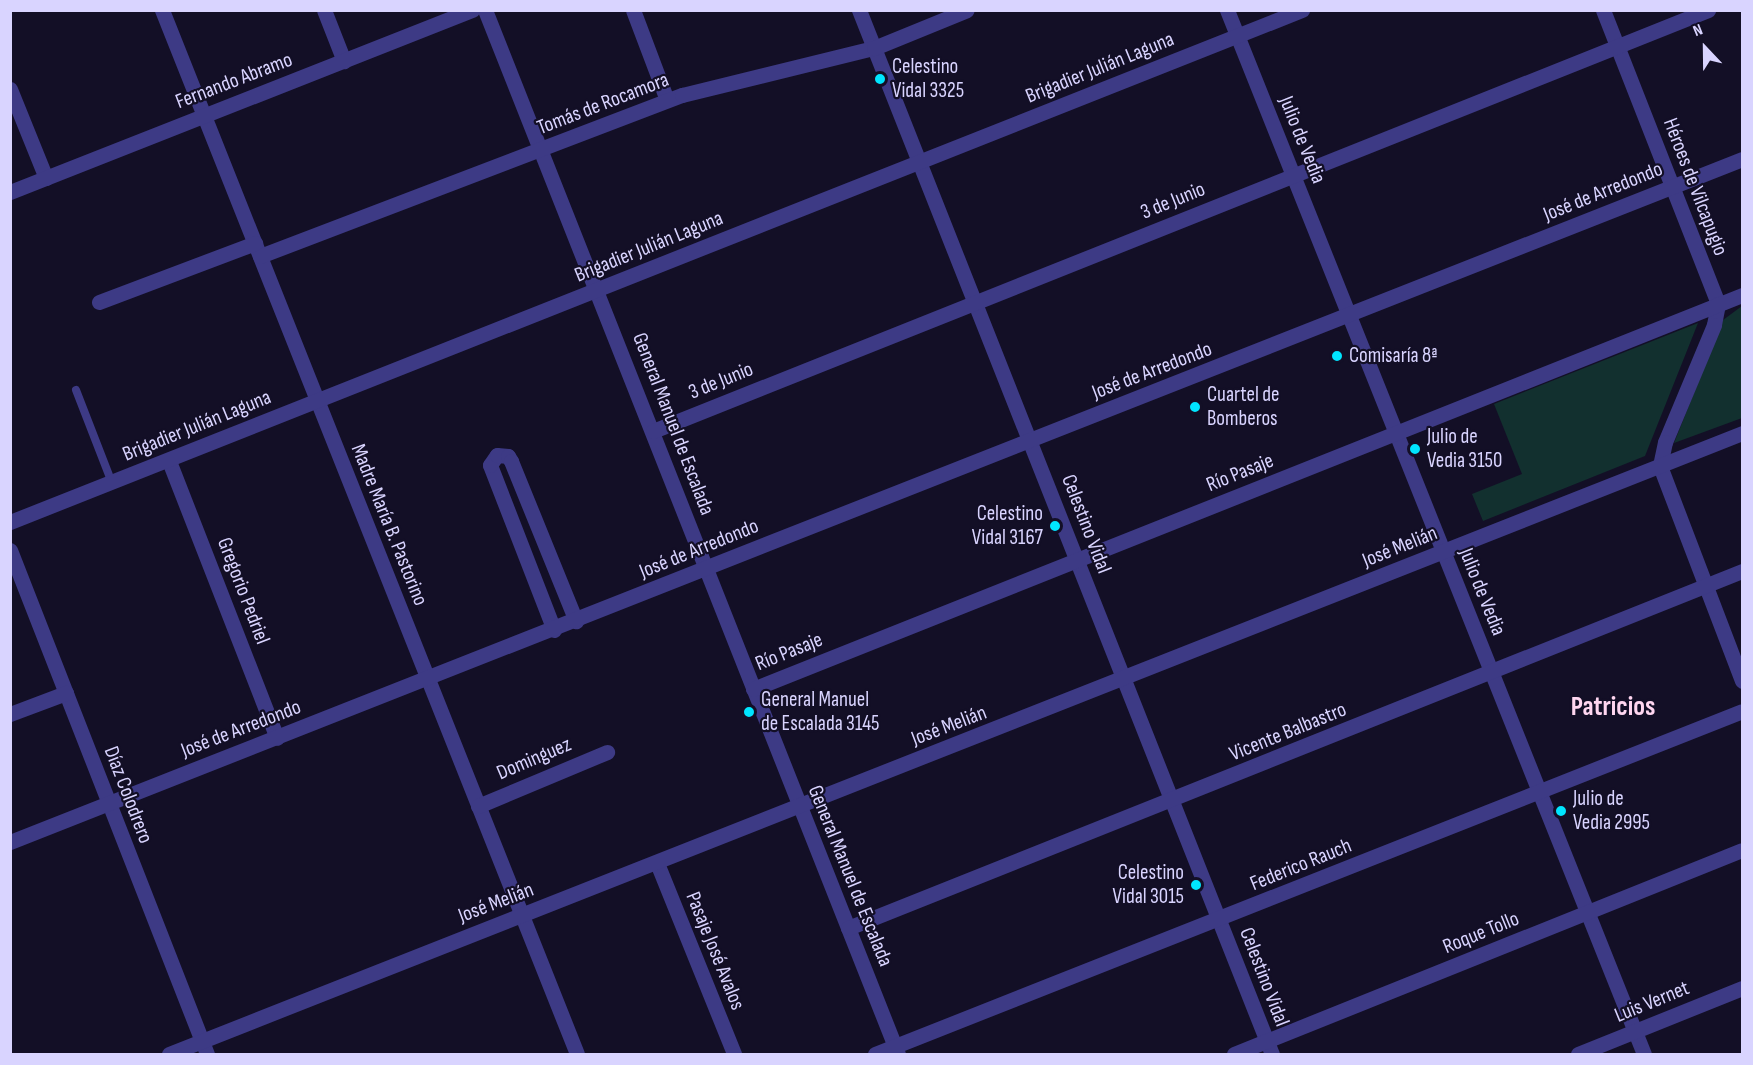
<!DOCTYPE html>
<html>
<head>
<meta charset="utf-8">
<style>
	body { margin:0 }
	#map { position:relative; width:1753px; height:1065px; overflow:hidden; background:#130f26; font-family:"Sofia Sans Condensed",sans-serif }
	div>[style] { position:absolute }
	.green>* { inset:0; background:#12302f }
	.service>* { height:8px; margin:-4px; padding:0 4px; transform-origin:4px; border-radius:4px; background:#3d3a85 }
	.minor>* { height:15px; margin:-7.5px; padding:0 7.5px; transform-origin:7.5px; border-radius:7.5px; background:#3d3a85 }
	.dots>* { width:16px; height:16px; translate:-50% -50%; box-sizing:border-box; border:3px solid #130f26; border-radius:50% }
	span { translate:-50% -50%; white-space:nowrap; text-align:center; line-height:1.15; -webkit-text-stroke:4.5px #130f26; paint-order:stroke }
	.poi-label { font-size:21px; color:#d9d4ff }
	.left { translate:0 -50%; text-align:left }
	.right { translate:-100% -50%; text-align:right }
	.street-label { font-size:21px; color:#d9d4ff }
	.district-label { font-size:27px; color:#ffd6f0; font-weight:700 }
	.frame { position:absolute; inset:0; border:12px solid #d9d4ff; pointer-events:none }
	.north { position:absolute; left:1675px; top:18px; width:60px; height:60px; -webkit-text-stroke:4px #130f26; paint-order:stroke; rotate:338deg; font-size:16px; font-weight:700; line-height:24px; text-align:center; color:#d9d4ff }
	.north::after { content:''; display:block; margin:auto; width:21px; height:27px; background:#d9d4ff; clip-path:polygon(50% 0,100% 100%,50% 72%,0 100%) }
</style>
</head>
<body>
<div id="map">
	<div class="green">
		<i style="clip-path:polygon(1742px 306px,1742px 418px,1674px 443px,1723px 320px)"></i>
		<i style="clip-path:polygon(1698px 323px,1645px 456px,1483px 521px,1472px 494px,1522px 474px,1494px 404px)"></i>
	</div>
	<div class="service">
		<i style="left:76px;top:390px;width:100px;rotate:68.8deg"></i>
	</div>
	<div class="minor">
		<i style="left:162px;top:10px;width:1123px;rotate:68.32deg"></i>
		<i style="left:324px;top:10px;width:55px;rotate:68.6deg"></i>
		<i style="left:485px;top:10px;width:1123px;rotate:68.42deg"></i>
		<i style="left:633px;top:10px;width:96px;rotate:69.3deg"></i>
		<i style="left:859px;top:10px;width:1123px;rotate:68.42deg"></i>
		<i style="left:1227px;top:10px;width:1124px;rotate:68.23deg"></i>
		<i style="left:1603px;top:10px;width:316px;rotate:68.6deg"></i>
		<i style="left:1718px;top:304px;width:21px;rotate:101deg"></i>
		<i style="left:1714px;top:325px;width:127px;rotate:112.7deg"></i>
		<i style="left:1665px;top:442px;width:25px;rotate:102deg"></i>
		<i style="left:1660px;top:466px;width:230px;rotate:69.1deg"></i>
		<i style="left:10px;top:89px;width:96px;rotate:68deg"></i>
		<i style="left:10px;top:192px;width:497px;rotate:-21.5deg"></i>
		<i style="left:260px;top:256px;width:452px;rotate:-20.9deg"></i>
		<i style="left:682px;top:95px;width:198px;rotate:-13.8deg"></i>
		<i style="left:874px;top:48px;width:100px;rotate:-22.2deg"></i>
		<i style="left:99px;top:302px;width:167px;rotate:-20.7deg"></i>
		<i style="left:653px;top:431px;width:1136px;rotate:-21.75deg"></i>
		<i style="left:169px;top:461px;width:297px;rotate:68.7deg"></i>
		<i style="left:10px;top:522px;width:1390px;rotate:-21.62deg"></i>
		<i style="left:10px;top:550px;width:541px;rotate:68.65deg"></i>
		<i style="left:554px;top:630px;width:177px;rotate:-111.2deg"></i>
		<i style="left:490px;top:465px;width:12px;rotate:-55deg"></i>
		<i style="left:497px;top:455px;width:11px;rotate:5deg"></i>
		<i style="left:508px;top:456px;width:6px;rotate:59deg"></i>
		<i style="left:511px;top:461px;width:173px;rotate:67.9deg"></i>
		<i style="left:753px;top:689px;width:1065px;rotate:-21.72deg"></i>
		<i style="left:10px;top:714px;width:60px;rotate:-20.6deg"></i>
		<i style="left:478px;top:806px;width:140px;rotate:-22.7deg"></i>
		<i style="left:10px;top:842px;width:1862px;rotate:-21.52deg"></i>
		<i style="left:657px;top:863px;width:206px;rotate:68deg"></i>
		<i style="left:848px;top:928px;width:963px;rotate:-21.77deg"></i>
		<i style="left:169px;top:1054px;width:1691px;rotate:-21.54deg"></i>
		<i style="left:875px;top:1054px;width:932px;rotate:-21.58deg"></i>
		<i style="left:1234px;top:1054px;width:547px;rotate:-21.88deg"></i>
		<i style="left:1578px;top:1054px;width:177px;rotate:-21.9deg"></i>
	</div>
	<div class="dots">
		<i style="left:880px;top:79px;background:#00e5ff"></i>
		<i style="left:1337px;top:356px;background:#00e5ff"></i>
		<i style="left:1195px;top:407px;background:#00e5ff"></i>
		<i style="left:1415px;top:449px;background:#00e5ff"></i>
		<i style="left:1055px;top:526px;background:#00e5ff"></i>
		<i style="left:749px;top:712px;background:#00e5ff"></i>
		<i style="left:1561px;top:811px;background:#00e5ff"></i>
		<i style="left:1196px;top:885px;background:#00e5ff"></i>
	</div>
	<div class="poi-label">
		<span class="left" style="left:892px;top:79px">Celestino<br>Vidal 3325</span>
		<span class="left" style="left:1349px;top:356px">Comisaría 8ª</span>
		<span class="left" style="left:1207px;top:407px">Cuartel de<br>Bomberos</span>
		<span class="left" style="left:1427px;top:449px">Julio de<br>Vedia 3150</span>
		<span class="right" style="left:1043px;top:526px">Celestino<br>Vidal 3167</span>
		<span class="left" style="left:761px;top:712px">General Manuel<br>de Escalada 3145</span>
		<span class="left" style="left:1573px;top:811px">Julio de<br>Vedia 2995</span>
		<span class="right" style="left:1184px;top:885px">Celestino<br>Vidal 3015</span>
	</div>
	<div class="street-label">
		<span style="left:1100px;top:68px;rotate:-22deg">Brigadier Julián Laguna</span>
		<span style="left:234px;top:81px;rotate:-21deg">Fernando Abramo</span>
		<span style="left:603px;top:104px;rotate:-21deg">Tomás de Rocamora</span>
		<span style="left:1302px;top:140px;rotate:68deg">Julio de Vedia</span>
		<span style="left:1695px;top:187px;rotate:69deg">Héroes de Vilcapugio</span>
		<span style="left:1603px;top:192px;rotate:-22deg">José de Arredondo</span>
		<span style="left:1173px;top:201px;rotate:-22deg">3 de Junio</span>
		<span style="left:649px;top:247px;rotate:-22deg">Brigadier Julián Laguna</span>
		<span style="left:1152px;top:371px;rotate:-21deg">José de Arredondo</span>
		<span style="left:721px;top:381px;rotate:-22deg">3 de Junio</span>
		<span style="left:673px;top:424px;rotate:69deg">General Manuel de Escalada</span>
		<span style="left:197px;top:426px;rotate:-22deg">Brigadier Julián Laguna</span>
		<span style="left:1240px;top:473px;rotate:-22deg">Río Pasaje</span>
		<span style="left:1086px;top:524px;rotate:69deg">Celestino Vidal</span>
		<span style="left:389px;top:525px;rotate:68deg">Madre María B. Pastorino</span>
		<span style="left:1400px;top:547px;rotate:-22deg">José Melián</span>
		<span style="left:699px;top:549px;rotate:-22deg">José de Arredondo</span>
		<span style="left:243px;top:591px;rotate:69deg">Gregorio Pedriel</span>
		<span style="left:1482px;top:592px;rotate:68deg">Julio de Vedia</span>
		<span style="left:789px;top:652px;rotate:-22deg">Río Pasaje</span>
		<span style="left:949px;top:726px;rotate:-21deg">José Melián</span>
		<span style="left:241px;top:729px;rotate:-21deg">José de Arredondo</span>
		<span style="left:1288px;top:732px;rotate:-22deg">Vicente Balbastro</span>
		<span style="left:534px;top:759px;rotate:-23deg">Dominguez</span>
		<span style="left:128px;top:795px;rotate:69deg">Díaz Colodrero</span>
		<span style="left:1301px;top:865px;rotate:-22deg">Federico Rauch</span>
		<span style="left:850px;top:876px;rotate:68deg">General Manuel de Escalada</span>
		<span style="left:496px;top:903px;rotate:-21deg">José Melián</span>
		<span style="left:1481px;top:933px;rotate:-22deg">Roque Tollo</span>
		<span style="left:715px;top:951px;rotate:68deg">Pasaje José Avalos</span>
		<span style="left:1264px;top:977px;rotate:69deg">Celestino Vidal</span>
		<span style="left:1652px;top:1002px;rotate:-22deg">Luis Vernet</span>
	</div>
	<div class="district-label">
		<span style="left:1613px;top:708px">Patricios</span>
	</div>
	<div class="frame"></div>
	<div class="north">N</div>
</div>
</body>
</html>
